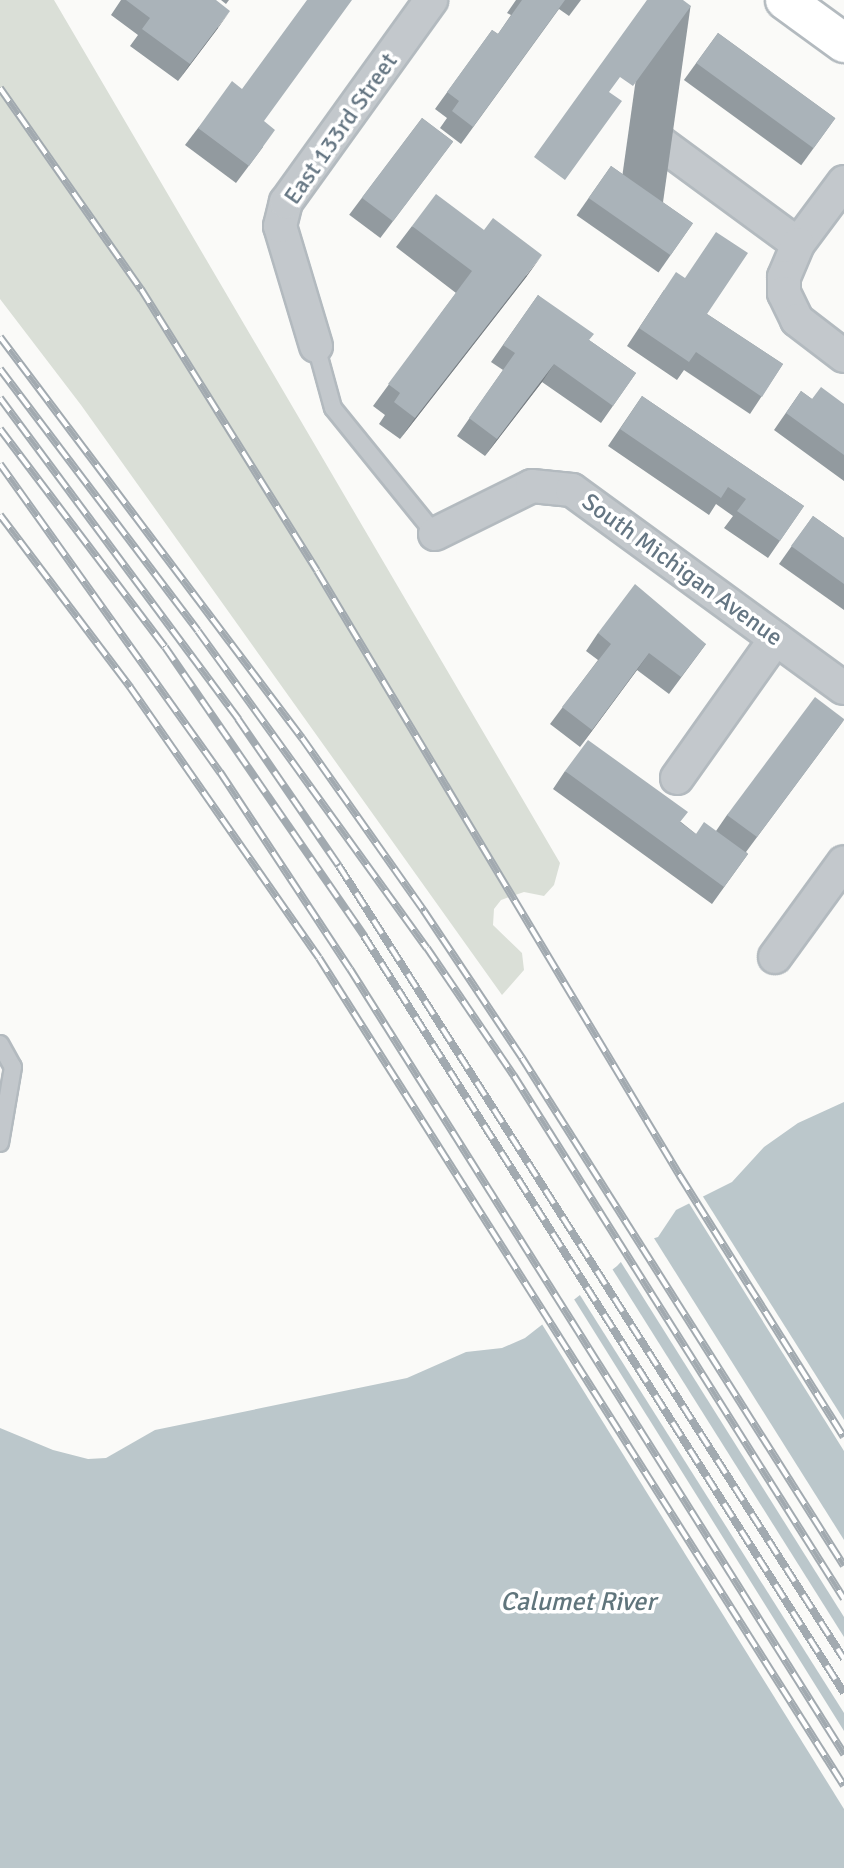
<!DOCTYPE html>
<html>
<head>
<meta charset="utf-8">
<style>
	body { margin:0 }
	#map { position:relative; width:844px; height:1868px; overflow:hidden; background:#fafaf8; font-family:Signika,sans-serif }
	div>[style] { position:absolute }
	.green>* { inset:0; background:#dadfd7 }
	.water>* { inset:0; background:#bbc7cb }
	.pier>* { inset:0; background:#fafaf8 }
	.roads { filter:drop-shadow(2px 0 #b3babf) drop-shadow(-2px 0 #b3babf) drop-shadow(0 2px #b3babf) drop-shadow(0 -2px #b3babf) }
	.service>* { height:16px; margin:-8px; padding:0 8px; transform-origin:8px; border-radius:8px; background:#c3c8cc }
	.minor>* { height:32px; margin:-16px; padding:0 16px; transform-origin:16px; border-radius:16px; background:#c3c8cc }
	.secondary>* { height:38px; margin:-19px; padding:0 19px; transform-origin:19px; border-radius:19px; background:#fff }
	.rail>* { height:8px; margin-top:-4px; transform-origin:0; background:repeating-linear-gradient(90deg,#fff 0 16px,#a2aab0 0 32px); box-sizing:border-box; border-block:2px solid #a2aab0 }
	.wall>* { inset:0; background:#929a9f; transform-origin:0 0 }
	.shaded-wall>* { inset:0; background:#777d82 }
	.building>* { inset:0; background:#aab3b9; transform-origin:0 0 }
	span { translate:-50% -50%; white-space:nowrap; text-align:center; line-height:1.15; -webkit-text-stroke:7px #fff; paint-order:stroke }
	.street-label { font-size:24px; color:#657683 }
	.water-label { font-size:26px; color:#60757c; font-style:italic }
</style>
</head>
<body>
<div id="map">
	<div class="green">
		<i style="clip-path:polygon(0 0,54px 0,560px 863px,554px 885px,544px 896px,524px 892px,501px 900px,494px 909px,493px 925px,522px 953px,524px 970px,502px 995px,81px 405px,0 299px)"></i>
	</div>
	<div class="water">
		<i style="clip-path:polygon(844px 1102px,844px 1868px,0 1868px,0 1428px,53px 1450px,88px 1459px,106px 1458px,155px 1430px,407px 1378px,466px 1352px,502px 1348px,525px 1338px,617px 1266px,639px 1243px,658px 1237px,676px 1210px,732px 1182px,764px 1147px,798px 1123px)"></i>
	</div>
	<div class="pier">
		<i style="clip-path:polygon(702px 1195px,844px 1420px,844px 1451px,687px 1200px)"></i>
		<i style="clip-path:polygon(652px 1235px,844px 1540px,844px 1617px,619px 1259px,637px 1240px)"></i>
		<i style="clip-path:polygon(611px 1267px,844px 1637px,844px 1713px,578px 1292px)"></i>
		<i style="clip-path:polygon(572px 1296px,844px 1731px,844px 1809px,540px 1321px)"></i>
	</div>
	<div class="roads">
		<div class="service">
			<i style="left:316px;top:346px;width:64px;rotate:74.7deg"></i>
			<i style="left:333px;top:408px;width:162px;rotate:51deg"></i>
			<i style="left:0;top:1044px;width:26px;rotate:61deg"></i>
			<i style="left:13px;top:1067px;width:77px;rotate:99.7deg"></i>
		</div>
		<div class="minor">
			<i style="left:655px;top:139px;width:177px;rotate:36.3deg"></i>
			<i style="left:844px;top:182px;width:77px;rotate:126.6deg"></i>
			<i style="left:798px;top:244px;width:36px;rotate:113deg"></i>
			<i style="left:784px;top:277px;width:16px;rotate:90deg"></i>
			<i style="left:784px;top:293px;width:30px;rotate:64deg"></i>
			<i style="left:797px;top:320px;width:59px;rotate:37.5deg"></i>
			<i style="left:316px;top:346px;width:125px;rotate:-106.7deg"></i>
			<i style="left:280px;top:226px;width:25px;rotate:-76deg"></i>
			<i style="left:286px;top:202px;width:249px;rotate:-54.3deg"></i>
			<i style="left:435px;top:534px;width:108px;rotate:-26.3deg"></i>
			<i style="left:532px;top:486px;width:40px;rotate:5.7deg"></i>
			<i style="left:572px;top:490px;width:336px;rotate:36.1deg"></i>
			<i style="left:677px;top:778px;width:171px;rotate:-54.7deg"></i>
			<i style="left:775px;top:957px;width:117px;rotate:-54deg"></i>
		</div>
		<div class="secondary">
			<i style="left:785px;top:0;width:73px;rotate:36.1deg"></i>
		</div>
	</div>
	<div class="rail">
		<i style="left:0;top:88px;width:246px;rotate:55deg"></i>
		<i style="left:141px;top:289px;width:332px;rotate:58deg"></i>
		<i style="left:317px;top:571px;width:706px;rotate:59.04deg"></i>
		<i style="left:680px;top:1176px;width:308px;rotate:57.9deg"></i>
		<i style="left:0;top:337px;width:502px;rotate:53.02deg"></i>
		<i style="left:302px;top:738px;width:212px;rotate:54.8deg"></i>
		<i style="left:424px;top:911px;width:177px;rotate:56.3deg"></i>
		<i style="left:522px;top:1058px;width:601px;rotate:57.63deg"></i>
		<i style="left:0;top:369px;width:328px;rotate:52.9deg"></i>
		<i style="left:198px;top:631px;width:391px;rotate:54.2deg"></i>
		<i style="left:427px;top:948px;width:155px;rotate:55.8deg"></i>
		<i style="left:514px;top:1076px;width:618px;rotate:57.75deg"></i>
		<i style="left:0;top:398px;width:400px;rotate:53.4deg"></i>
		<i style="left:238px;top:719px;width:178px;rotate:55.5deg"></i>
		<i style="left:339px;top:866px;width:940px;rotate:57.51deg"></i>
		<i style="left:0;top:429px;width:273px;rotate:52.9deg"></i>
		<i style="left:165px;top:647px;width:351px;rotate:55.4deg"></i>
		<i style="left:364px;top:936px;width:896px;rotate:57.62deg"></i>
		<i style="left:0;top:464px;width:379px;rotate:54.5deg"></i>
		<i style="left:220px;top:772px;width:236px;rotate:56.6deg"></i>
		<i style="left:350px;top:969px;width:928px;rotate:57.82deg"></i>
		<i style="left:0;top:515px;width:216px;rotate:52.9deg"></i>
		<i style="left:130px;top:687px;width:330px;rotate:55.1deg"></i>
		<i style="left:319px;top:958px;width:980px;rotate:57.62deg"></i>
	</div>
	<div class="wall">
		<i style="clip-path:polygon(121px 0,216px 0,218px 28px,178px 81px,130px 46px,138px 35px,111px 15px)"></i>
		<i style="clip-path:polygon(221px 0,229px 0,226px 4px)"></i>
		<i style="clip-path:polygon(516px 0,581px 0,569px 16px,559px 9px,461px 144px,440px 128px,447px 118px,435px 109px,492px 30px,498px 34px,511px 15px,507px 13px)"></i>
		<i style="left:647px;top:0;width:44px;height:215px;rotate:8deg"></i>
		<i style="left:718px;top:33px;width:145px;height:58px;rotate:36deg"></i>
		<i style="clip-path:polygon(242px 89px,264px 121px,263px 147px,236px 183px,185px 145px,198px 128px)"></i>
		<i style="left:422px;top:118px;width:39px;height:121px;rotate:37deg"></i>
		<i style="left:611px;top:166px;width:100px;height:60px;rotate:35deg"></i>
		<i style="clip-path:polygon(412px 226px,527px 276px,400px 439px,379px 424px,385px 415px,373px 406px,456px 293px,396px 247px)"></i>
		<i style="clip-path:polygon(664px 290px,707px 314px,783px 364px,750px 414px,684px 370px,677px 380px,627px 346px)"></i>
		<i style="clip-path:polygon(538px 295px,589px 340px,636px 373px,601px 423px,542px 382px,485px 456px,457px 436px,503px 370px,491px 362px)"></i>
		<i style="clip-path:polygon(801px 391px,812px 399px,844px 404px,844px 481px,774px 430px)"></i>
		<i style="clip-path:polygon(642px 396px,804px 506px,768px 558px,724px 528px,733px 516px,716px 504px,709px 515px,608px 446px)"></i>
		<i style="clip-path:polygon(813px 516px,844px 538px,844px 610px,779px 564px)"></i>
		<i style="clip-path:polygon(598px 633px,706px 644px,669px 694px,637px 670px,580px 747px,550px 724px,598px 660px,586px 651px)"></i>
		<i style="clip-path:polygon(844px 720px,746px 852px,748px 854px,712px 904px,553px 789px,565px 771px,681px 822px,696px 834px,716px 831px,727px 815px)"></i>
	</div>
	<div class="shaded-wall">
		<i style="clip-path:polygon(230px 11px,218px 28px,178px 81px,190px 64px)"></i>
		<i style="clip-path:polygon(542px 255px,527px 276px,400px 439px,415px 418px)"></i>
		<i style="clip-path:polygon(554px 364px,542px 382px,485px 456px,497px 439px)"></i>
		<i style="clip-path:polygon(649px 653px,637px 670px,580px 747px,592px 730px)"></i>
	</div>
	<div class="building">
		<i style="clip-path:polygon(126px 0,216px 0,230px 11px,190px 64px,142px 29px,150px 18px)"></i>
		<i style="clip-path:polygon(307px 0,352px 0,264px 121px,275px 130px,249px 166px,198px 128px,232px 81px,242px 89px)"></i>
		<i style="clip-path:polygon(522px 0,565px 0,473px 127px,452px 111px,459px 101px,447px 92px,492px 30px,498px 34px)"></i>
		<i style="clip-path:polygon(647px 0,683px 0,691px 6px,633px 86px,620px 77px,609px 92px,622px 101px,565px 180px,534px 157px)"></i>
		<i style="left:718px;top:33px;width:145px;height:37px;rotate:36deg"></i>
		<i style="left:422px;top:118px;width:39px;height:100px;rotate:37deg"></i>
		<i style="left:611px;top:166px;width:100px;height:39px;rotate:35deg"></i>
		<i style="clip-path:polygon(436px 194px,484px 230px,493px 218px,542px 255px,415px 418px,394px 402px,400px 393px,388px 384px,472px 271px,412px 226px)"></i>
		<i style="clip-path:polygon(716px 232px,748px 253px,707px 314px,783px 364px,762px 397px,696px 352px,689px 362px,639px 328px,676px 272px,685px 278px)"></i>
		<i style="clip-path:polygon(538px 295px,594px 334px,589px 340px,636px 373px,613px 406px,554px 364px,497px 439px,469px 418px,515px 353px,503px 345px)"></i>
		<i style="clip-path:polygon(821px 387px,844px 404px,844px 455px,786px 413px,801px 391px,812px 399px)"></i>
		<i style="clip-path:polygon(642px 396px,804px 506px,780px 541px,737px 511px,746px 499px,728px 487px,721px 498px,620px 429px)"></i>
		<i style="clip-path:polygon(813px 516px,844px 538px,844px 584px,791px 546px)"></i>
		<i style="clip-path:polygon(635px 584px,706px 644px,681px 677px,649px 653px,592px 730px,562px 707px,611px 644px,598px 633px)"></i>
		<i style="clip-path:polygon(815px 697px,844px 719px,844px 720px,757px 837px,727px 815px)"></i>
		<i style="clip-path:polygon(588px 740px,688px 812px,680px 822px,696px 834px,704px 822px,748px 854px,724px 887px,565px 771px)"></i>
	</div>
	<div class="street-label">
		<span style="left:341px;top:129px;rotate:-55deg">East 133rd Street</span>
		<span style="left:682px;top:570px;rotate:36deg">South Michigan Avenue</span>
	</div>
	<div class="water-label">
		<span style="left:578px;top:1603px">Calumet River</span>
	</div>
</div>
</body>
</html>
